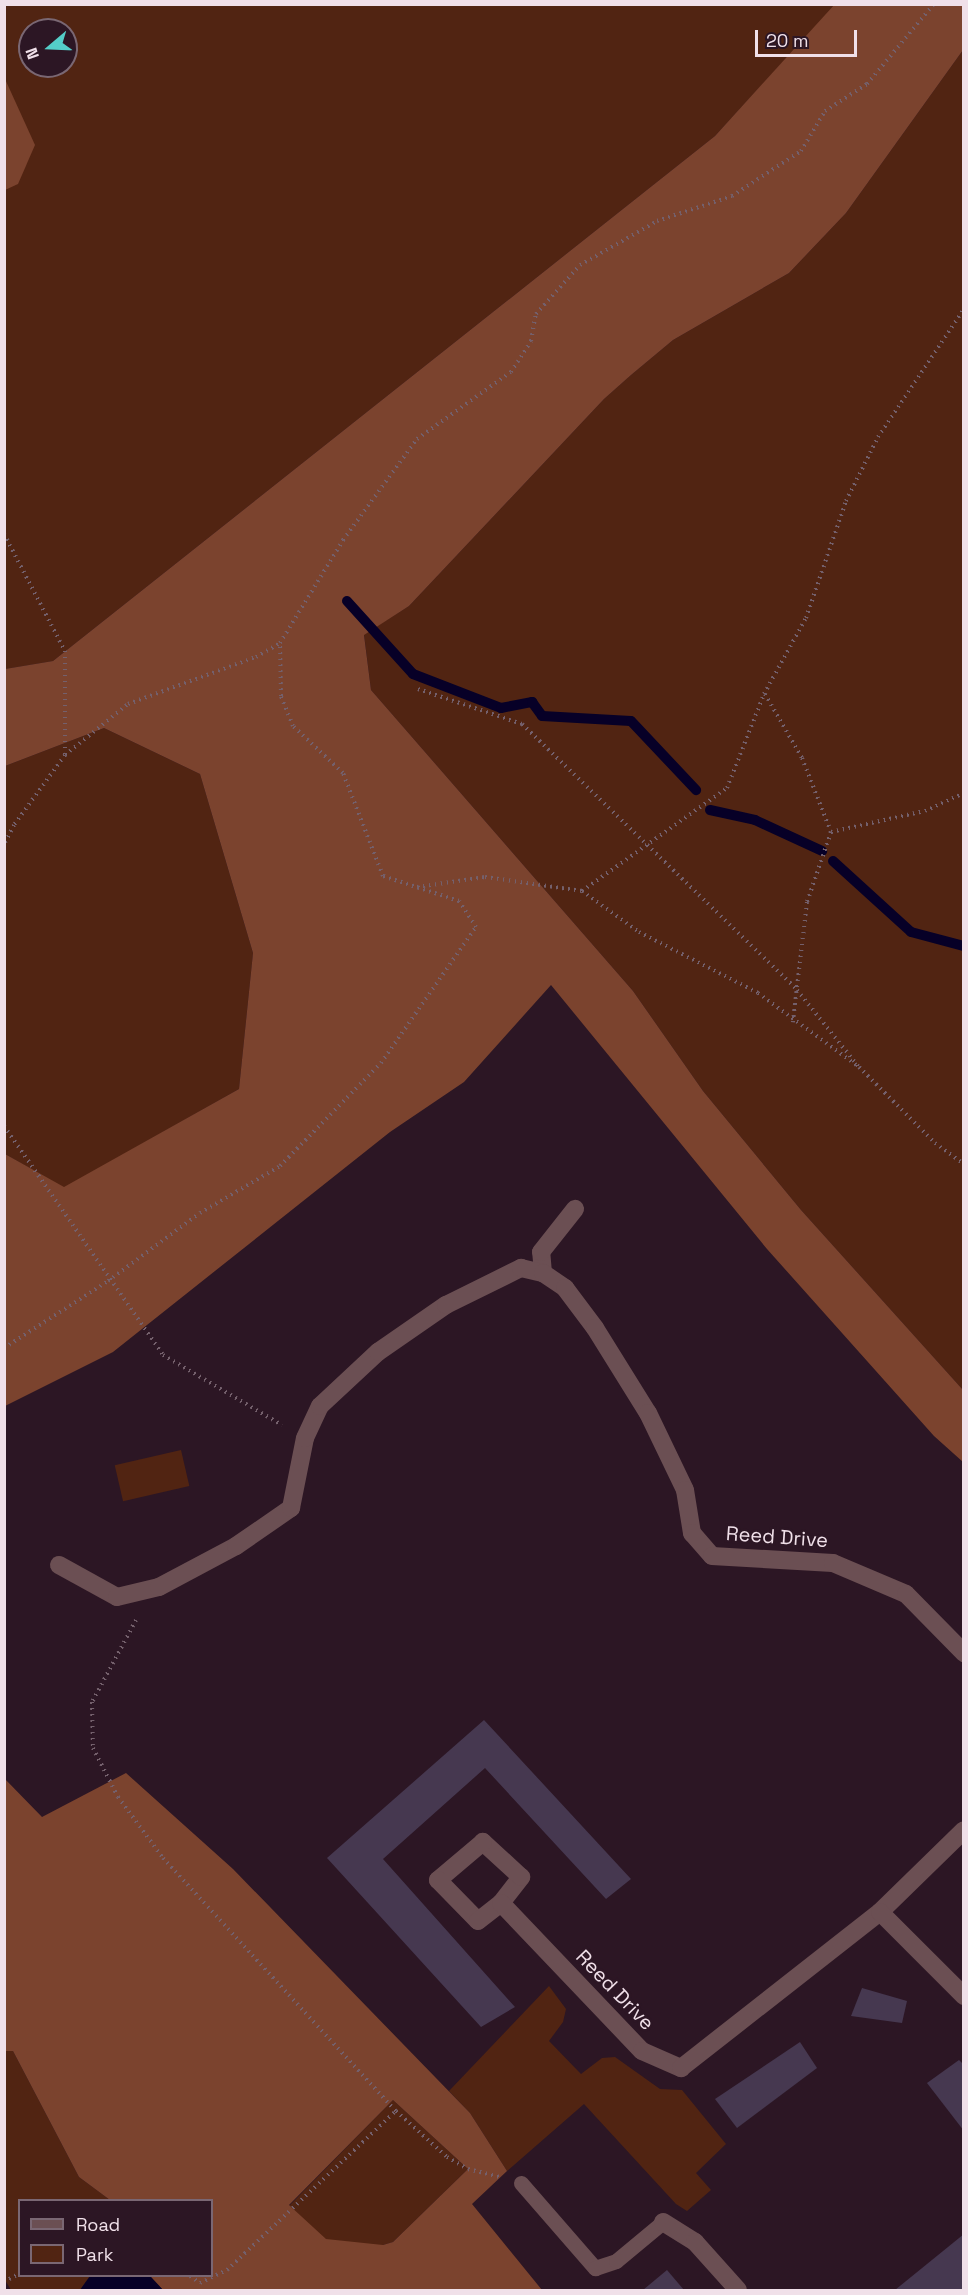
<!DOCTYPE html>
<html>
<head>
<meta charset="utf-8">
<style>
	body { margin:0 }
	#map { position:relative; width:968px; height:2295px; overflow:hidden; background:#2c1624; font-family:"Space Grotesk",sans-serif }
	div>[style] { position:absolute }
	.green>* { inset:0; background:#512412; transform-origin:0 0 }
	.forest>* { inset:0; background:#7b432e }
	.water>* { inset:0; background:#070027 }
	.stream>* { height:10px; margin:-5px; padding:0 5px; transform-origin:5px; border-radius:5px; background:#070027 }
	.building>* { inset:0; background:#463850 }
	.path>* { height:4px; margin-top:-2px; transform-origin:0; background:repeating-linear-gradient(90deg,#74606c 0 1.5px,transparent 0 6px) }
	.lane>* { height:15px; margin:-7.5px; padding:0 7.5px; transform-origin:7.5px; border-radius:7.5px; background:#6b4f53 }
	.street>* { height:18px; margin:-9px; padding:0 9px; transform-origin:9px; border-radius:9px; background:#6b4f53 }
	span { translate:-50% -50%; white-space:nowrap; text-align:center; line-height:1.15; -webkit-text-stroke:5px #2c1624; paint-order:stroke }
	.street-label { font-size:20px; color:#f0e0e9 }
	.frame { position:absolute; inset:0; border:6px solid #f0e0e9; pointer-events:none }
	.legend { position:absolute; left:18px; top:2199px; width:195px; height:78px; box-sizing:border-box; background:#2c1624; border:2px solid #7a6773; margin:0; padding:8px 10px; list-style:none; font-size:18px; color:#f0e0e9 }
	.legend li { display:flex; align-items:center; gap:12px; height:30px }
	.legend b { width:30px; border:2px solid #7a6773 }
	.north { position:absolute; left:18px; top:18px; width:60px; height:60px; box-sizing:border-box; background:#2c1624; border:2px solid #7a6773; border-radius:50%; rotate:251deg; font-size:16px; font-weight:700; line-height:24px; text-align:center; color:#f0e0e9 }
	.north::after { content:''; display:block; margin:auto; width:21px; height:27px; background:#54cdc8; clip-path:polygon(50% 0,100% 100%,50% 72%,0 100%) }
	.scale { position:absolute; left:755px; top:30px; width:102px; height:27px; box-sizing:border-box; border:3px solid #f0e0e9; border-top:0; padding-left:8px; font-size:18px; line-height:21px; white-space:nowrap; color:#f0e0e9; -webkit-text-stroke:4px #2c1624; paint-order:stroke }
</style>
</head>
<body>
<div id="map">
	<div class="green">
		<i style="clip-path:polygon(evenodd,5px 5px,835px 5px,715px 136px,53px 661px,5px 669px,5px 5px,30px 30px,66px 30px,66px 66px,30px 66px,30px 30px)"></i>
		<i style="clip-path:polygon(963px 50px,963px 1390px,801px 1210px,703px 1091px,633px 991px,371px 690px,364px 634px,409px 606px,604px 399px,631px 375px,673px 340px,789px 273px,846px 213px)"></i>
		<i style="clip-path:polygon(104px 728px,200px 774px,253px 953px,239px 1089px,64px 1188px,5px 1154px,5px 766px)"></i>
		<i style="left:181px;top:1450px;width:37px;height:68px;rotate:77deg"></i>
		<i style="clip-path:polygon(549px 1986px,566px 2009px,563px 2022px,549px 2041px,581px 2074px,602px 2058px,615px 2057px,660px 2089px,682px 2090px,726px 2144px,696px 2173px,711px 2190px,687px 2211px,676px 2204px,584px 2104px,507px 2171px,470px 2113px,449px 2091px)"></i>
		<i style="clip-path:polygon(4px 2051px,13px 2051px,79px 2177px,110px 2200px,20px 2200px,20px 2276px,90px 2276px,80px 2290px,11px 2290px,5px 2280px)"></i>
		<i style="clip-path:polygon(393px 2100px,468px 2169px,393px 2242px,235px 2290px,289px 2206px)"></i>
	</div>
	<div class="forest">
		<i style="clip-path:polygon(835px 4px,963px 5px,963px 50px,846px 213px,789px 273px,673px 340px,631px 375px,604px 399px,409px 606px,364px 635px,371px 690px,633px 991px,703px 1091px,801px 1210px,963px 1390px,963px 1462px,934px 1436px,767px 1249px,551px 985px,464px 1082px,390px 1132px,113px 1352px,5px 1406px,5px 1154px,64px 1187px,239px 1089px,253px 953px,200px 774px,104px 728px,5px 766px,5px 669px,53px 661px,715px 136px)"></i>
		<i style="clip-path:polygon(5px 79px,35px 145px,18px 184px,5px 190px)"></i>
		<i style="clip-path:polygon(evenodd,126px 1773px,233px 1869px,470px 2113px,507px 2171px,472px 2204px,542px 2290px,163px 2290px,150px 2276px,212px 2276px,212px 2200px,110px 2200px,79px 2177px,13px 2051px,4px 2051px,5px 1779px,42px 1817px,126px 1773px,393px 2100px,468px 2169px,393px 2242px,383px 2245px,326px 2239px,289px 2205px,393px 2100px)"></i>
	</div>
	<div class="water">
		<i style="clip-path:polygon(90px 2276px,150px 2276px,163px 2290px,80px 2290px)"></i>
	</div>
	<div class="stream">
		<i style="left:347px;top:601px;width:98px;rotate:47.9deg"></i>
		<i style="left:413px;top:674px;width:94px;rotate:21.1deg"></i>
		<i style="left:501px;top:708px;width:32px;rotate:-11deg"></i>
		<i style="left:532px;top:702px;width:17px;rotate:54deg"></i>
		<i style="left:542px;top:716px;width:89px;rotate:3.2deg"></i>
		<i style="left:631px;top:721px;width:95px;rotate:46.7deg"></i>
		<i style="left:710px;top:810px;width:46px;rotate:12.5deg"></i>
		<i style="left:755px;top:820px;width:74px;rotate:24.8deg"></i>
		<i style="left:833px;top:861px;width:105px;rotate:42.3deg"></i>
		<i style="left:911px;top:932px;width:55px;rotate:14.8deg"></i>
	</div>
	<div class="building">
		<i style="clip-path:polygon(484px 1720px,631px 1879px,606px 1899px,485px 1768px,383px 1859px,515px 2007px,481px 2027px,327px 1858px)"></i>
		<i style="clip-path:polygon(862px 1988px,907px 2001px,902px 2023px,851px 2016px)"></i>
		<i style="clip-path:polygon(800px 2042px,817px 2068px,737px 2128px,715px 2099px)"></i>
		<i style="clip-path:polygon(959px 2060px,964px 2065px,964px 2131px,927px 2083px)"></i>
		<i style="clip-path:polygon(964px 2234px,964px 2290px,895px 2290px)"></i>
		<i style="clip-path:polygon(667px 2270px,684px 2290px,643px 2290px)"></i>
	</div>
	<div class="path">
		<i style="left:4px;top:534px;width:132px;rotate:62.5deg"></i>
		<i style="left:65px;top:651px;width:104px;rotate:90deg"></i>
		<i style="left:65px;top:755px;width:87px;rotate:126.1deg"></i>
		<i style="left:14px;top:825px;width:22px;rotate:117deg"></i>
		<i style="left:418px;top:689px;width:110px;rotate:18.6deg"></i>
		<i style="left:522px;top:724px;width:383px;rotate:44deg"></i>
		<i style="left:797px;top:990px;width:99px;rotate:51.2deg"></i>
		<i style="left:765px;top:694px;width:74px;rotate:60deg"></i>
		<i style="left:802px;top:758px;width:79px;rotate:68.6deg"></i>
		<i style="left:831px;top:832px;width:74px;rotate:108.9deg"></i>
		<i style="left:807px;top:902px;width:121px;rotate:96.7deg"></i>
		<i style="left:65px;top:755px;width:81px;rotate:-39deg"></i>
		<i style="left:128px;top:704px;width:136px;rotate:-20.2deg"></i>
		<i style="left:256px;top:657px;width:28px;rotate:-30deg"></i>
		<i style="left:280px;top:643px;width:121px;rotate:-58.5deg"></i>
		<i style="left:343px;top:540px;width:125px;rotate:-53.8deg"></i>
		<i style="left:417px;top:439px;width:115px;rotate:-35.5deg"></i>
		<i style="left:511px;top:372px;width:37px;rotate:-57deg"></i>
		<i style="left:531px;top:341px;width:27px;rotate:-80deg"></i>
		<i style="left:536px;top:314px;width:66px;rotate:-48.1deg"></i>
		<i style="left:580px;top:265px;width:89px;rotate:-29.7deg"></i>
		<i style="left:657px;top:221px;width:79px;rotate:-18.4deg"></i>
		<i style="left:732px;top:196px;width:82px;rotate:-33.1deg"></i>
		<i style="left:801px;top:151px;width:47px;rotate:-59deg"></i>
		<i style="left:825px;top:111px;width:50px;rotate:-32.7deg"></i>
		<i style="left:867px;top:84px;width:104px;rotate:-50.1deg"></i>
		<i style="left:831px;top:832px;width:96px;rotate:-12.6deg"></i>
		<i style="left:925px;top:811px;width:43px;rotate:-24.8deg"></i>
		<i style="left:417px;top:887px;width:69px;rotate:-8.4deg"></i>
		<i style="left:485px;top:877px;width:98px;rotate:8.2deg"></i>
		<i style="left:582px;top:891px;width:178px;rotate:-35.4deg"></i>
		<i style="left:727px;top:788px;width:101px;rotate:-68.5deg"></i>
		<i style="left:764px;top:694px;width:87px;rotate:-61.1deg"></i>
		<i style="left:806px;top:618px;width:124px;rotate:-71.1deg"></i>
		<i style="left:846px;top:501px;width:72px;rotate:-63.4deg"></i>
		<i style="left:878px;top:437px;width:154px;rotate:-56.1deg"></i>
		<i style="left:582px;top:891px;width:70px;rotate:35.7deg"></i>
		<i style="left:639px;top:932px;width:134px;rotate:27.1deg"></i>
		<i style="left:758px;top:993px;width:125px;rotate:36.2deg"></i>
		<i style="left:859px;top:1067px;width:107px;rotate:45deg"></i>
		<i style="left:935px;top:1143px;width:36px;rotate:36deg"></i>
		<i style="left:4px;top:1126px;width:279px;rotate:55.2deg"></i>
		<i style="left:163px;top:1355px;width:138px;rotate:30.5deg"></i>
		<i style="left:4px;top:1348px;width:124px;rotate:-32.8deg"></i>
		<i style="left:108px;top:1281px;width:114px;rotate:-36.5deg"></i>
		<i style="left:200px;top:1213px;width:93px;rotate:-30.4deg"></i>
		<i style="left:280px;top:1166px;width:144px;rotate:-45.6deg"></i>
		<i style="left:381px;top:1063px;width:166px;rotate:-55.1deg"></i>
		<i style="left:476px;top:927px;width:31px;rotate:-123deg"></i>
		<i style="left:459px;top:901px;width:80px;rotate:-161.8deg"></i>
		<i style="left:383px;top:876px;width:110px;rotate:-111.2deg"></i>
		<i style="left:343px;top:773px;width:69px;rotate:-136.8deg"></i>
		<i style="left:293px;top:726px;width:32px;rotate:-112deg"></i>
		<i style="left:281px;top:696px;width:53px;rotate:-91.1deg"></i>
		<i style="left:136px;top:1620px;width:93px;rotate:118.2deg"></i>
		<i style="left:92px;top:1702px;width:46px;rotate:88.8deg"></i>
		<i style="left:93px;top:1748px;width:55px;rotate:63deg"></i>
		<i style="left:118px;top:1797px;width:76px;rotate:53.6deg"></i>
		<i style="left:163px;top:1858px;width:344px;rotate:47.4deg"></i>
		<i style="left:396px;top:2111px;width:69px;rotate:42deg"></i>
		<i style="left:447px;top:2157px;width:24px;rotate:30deg"></i>
		<i style="left:468px;top:2169px;width:33px;rotate:14deg"></i>
		<i style="left:190px;top:2276px;width:12px;rotate:35deg"></i>
		<i style="left:200px;top:2283px;width:30px;rotate:-26deg"></i>
		<i style="left:227px;top:2270px;width:232px;rotate:-43.3deg"></i>
		<i style="left:4px;top:2282px;width:18px;rotate:-29deg"></i>
	</div>
	<div class="lane">
		<i style="left:521px;top:2183px;width:113px;rotate:49deg"></i>
		<i style="left:595px;top:2268px;width:22px;rotate:-18deg"></i>
		<i style="left:616px;top:2261px;width:61px;rotate:-39.7deg"></i>
	</div>
	<div class="street">
		<i style="left:543px;top:1273px;width:21px;rotate:-95deg"></i>
		<i style="left:541px;top:1252px;width:55px;rotate:-51.7deg"></i>
		<i style="left:59px;top:1565px;width:66px;rotate:28.9deg"></i>
		<i style="left:117px;top:1597px;width:43px;rotate:-13.4deg"></i>
		<i style="left:159px;top:1587px;width:87px;rotate:-28deg"></i>
		<i style="left:236px;top:1546px;width:67px;rotate:-34.6deg"></i>
		<i style="left:291px;top:1508px;width:71px;rotate:-78.7deg"></i>
		<i style="left:305px;top:1438px;width:35px;rotate:-65deg"></i>
		<i style="left:320px;top:1406px;width:79px;rotate:-43deg"></i>
		<i style="left:378px;top:1352px;width:83px;rotate:-34.7deg"></i>
		<i style="left:446px;top:1305px;width:84px;rotate:-26.3deg"></i>
		<i style="left:521px;top:1268px;width:23px;rotate:13deg"></i>
		<i style="left:543px;top:1273px;width:27px;rotate:34deg"></i>
		<i style="left:565px;top:1288px;width:50px;rotate:53.1deg"></i>
		<i style="left:595px;top:1328px;width:100px;rotate:58.1deg"></i>
		<i style="left:648px;top:1413px;width:85px;rotate:64.3deg"></i>
		<i style="left:685px;top:1490px;width:44px;rotate:80.8deg"></i>
		<i style="left:692px;top:1533px;width:30px;rotate:49deg"></i>
		<i style="left:712px;top:1556px;width:121px;rotate:3.3deg"></i>
		<i style="left:833px;top:1563px;width:79px;rotate:23deg"></i>
		<i style="left:906px;top:1594px;width:83px;rotate:45.5deg"></i>
		<i style="left:501px;top:1903px;width:33px;rotate:-52deg"></i>
		<i style="left:521px;top:1877px;width:52px;rotate:-137.4deg"></i>
		<i style="left:483px;top:1842px;width:59px;rotate:139.8deg"></i>
		<i style="left:438px;top:1880px;width:57px;rotate:45.7deg"></i>
		<i style="left:478px;top:1921px;width:29px;rotate:-38deg"></i>
		<i style="left:501px;top:1903px;width:204px;rotate:46.4deg"></i>
		<i style="left:642px;top:2051px;width:43px;rotate:23.6deg"></i>
		<i style="left:681px;top:2068px;width:253px;rotate:-38.1deg"></i>
		<i style="left:880px;top:1912px;width:117px;rotate:-44.3deg"></i>
		<i style="left:880px;top:1912px;width:119px;rotate:45deg"></i>
		<i style="left:663px;top:2222px;width:38px;rotate:32deg"></i>
		<i style="left:695px;top:2242px;width:64px;rotate:48.1deg"></i>
	</div>
	<div class="street-label">
		<span style="left:777px;top:1537px;rotate:4deg">Reed Drive</span>
		<span style="left:615px;top:1990px;rotate:46deg">Reed Drive</span>
	</div>
	<div class="frame"></div>
	<ul class="legend">
	<li><b style="height:8px;background:#6b4f53"></b>Road</li>
	<li><b style="height:16px;background:#512412"></b>Park</li>
	</ul>
	<div class="north">N</div>
	<div class="scale">20 m</div>
</div>
</body>
</html>
